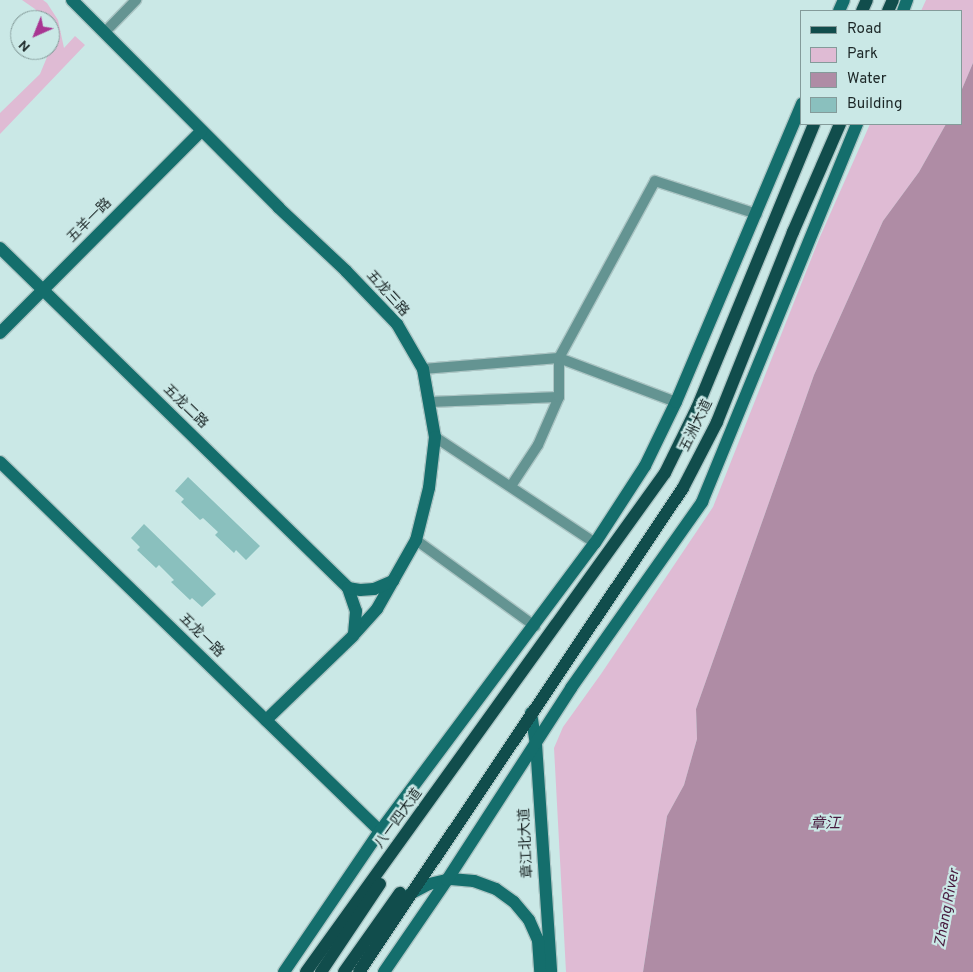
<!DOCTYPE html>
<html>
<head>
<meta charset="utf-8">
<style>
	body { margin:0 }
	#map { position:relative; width:973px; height:972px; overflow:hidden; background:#cae8e6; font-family:Overpass,"Noto Sans SC",sans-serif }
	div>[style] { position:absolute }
	.green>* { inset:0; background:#dfbbd4 }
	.water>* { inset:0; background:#af8ca5 }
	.building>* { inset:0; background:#8ac0be }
	.roads { filter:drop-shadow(1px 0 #abc5c4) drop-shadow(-1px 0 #abc5c4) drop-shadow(0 1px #abc5c4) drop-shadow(0 -1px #abc5c4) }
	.street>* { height:10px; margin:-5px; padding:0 5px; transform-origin:5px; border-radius:5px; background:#649492 }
	.secondary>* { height:12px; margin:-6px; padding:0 6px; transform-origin:6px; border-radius:6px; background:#146e6c }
	.primary>* { height:12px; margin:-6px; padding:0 6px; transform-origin:6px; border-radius:6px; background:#114d4c }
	span { translate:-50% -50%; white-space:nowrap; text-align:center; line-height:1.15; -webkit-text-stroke:4.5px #cae8e6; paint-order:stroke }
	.street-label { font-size:14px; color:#1c2727 }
	.water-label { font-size:15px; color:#481a3e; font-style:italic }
	.legend { position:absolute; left:800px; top:10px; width:162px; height:115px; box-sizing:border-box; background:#cae8e6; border:1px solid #849b9a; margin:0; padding:6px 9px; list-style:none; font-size:15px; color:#1c2727 }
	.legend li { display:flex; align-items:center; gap:10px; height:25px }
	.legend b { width:25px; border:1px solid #849b9a }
	.north { position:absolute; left:10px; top:10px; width:50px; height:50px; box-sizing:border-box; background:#cae8e6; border:1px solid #849b9a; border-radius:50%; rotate:224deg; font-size:14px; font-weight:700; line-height:20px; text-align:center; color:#1c2727 }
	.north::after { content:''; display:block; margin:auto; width:18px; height:22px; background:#a83692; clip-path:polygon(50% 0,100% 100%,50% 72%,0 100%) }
</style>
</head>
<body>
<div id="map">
	<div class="green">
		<i style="clip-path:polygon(22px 0,43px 0,47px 3px,58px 20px,64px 48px,75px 36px,85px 45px,0 134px,0 113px,40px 74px,50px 50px,50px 20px,43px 20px,35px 9px)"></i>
		<i style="clip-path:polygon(926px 0,973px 0,973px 63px,962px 89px,962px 11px,921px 11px)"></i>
		<i style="clip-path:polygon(870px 124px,946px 124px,919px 172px,883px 221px,814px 375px,696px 709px,697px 739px,684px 785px,667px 816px,643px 972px,566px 972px,554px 748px,563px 727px,601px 674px,713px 507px,819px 239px)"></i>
	</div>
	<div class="water">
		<i style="clip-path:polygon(973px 63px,973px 972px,643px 972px,667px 816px,684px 785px,697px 739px,696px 709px,814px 375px,883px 221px,919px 172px,946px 124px,962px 124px,962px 89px)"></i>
	</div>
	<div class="building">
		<i style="clip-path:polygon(188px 477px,260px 546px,246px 560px,236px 550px,234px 553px,215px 535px,218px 532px,203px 518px,200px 520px,181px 502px,184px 499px,175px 491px)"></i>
		<i style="clip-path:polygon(144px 524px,216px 594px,202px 607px,192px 598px,190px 600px,171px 582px,174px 580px,159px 565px,156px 568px,137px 550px,140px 547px,131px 538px)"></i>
	</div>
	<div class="roads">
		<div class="street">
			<i style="left:105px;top:32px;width:45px;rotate:-45.9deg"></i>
			<i style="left:423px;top:369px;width:136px;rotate:-4.6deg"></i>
			<i style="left:559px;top:358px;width:125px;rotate:20.6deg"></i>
			<i style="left:429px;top:402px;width:130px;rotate:-2.2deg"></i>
			<i style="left:435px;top:437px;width:192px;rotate:33.5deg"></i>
			<i style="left:511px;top:486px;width:49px;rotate:-56.6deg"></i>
			<i style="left:538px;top:445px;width:52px;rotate:-66.4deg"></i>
			<i style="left:559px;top:397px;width:39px;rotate:-90deg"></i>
			<i style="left:559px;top:358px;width:201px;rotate:-61.5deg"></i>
			<i style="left:655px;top:181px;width:107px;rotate:17.9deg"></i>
			<i style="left:416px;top:540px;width:147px;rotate:35.9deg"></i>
		</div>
		<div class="secondary">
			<i style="left:72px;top:0;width:293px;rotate:45.1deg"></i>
			<i style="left:279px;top:208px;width:92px;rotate:43.2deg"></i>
			<i style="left:346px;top:271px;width:74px;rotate:46.1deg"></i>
			<i style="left:397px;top:324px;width:52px;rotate:60deg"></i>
			<i style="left:423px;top:369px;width:69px;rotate:80deg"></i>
			<i style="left:435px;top:437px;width:51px;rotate:96.7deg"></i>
			<i style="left:429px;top:488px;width:54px;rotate:104deg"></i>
			<i style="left:416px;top:540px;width:79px;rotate:119.5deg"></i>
			<i style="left:377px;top:609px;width:36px;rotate:132deg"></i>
			<i style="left:353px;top:636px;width:121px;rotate:136deg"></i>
			<i style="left:839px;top:11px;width:12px;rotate:-66deg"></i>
			<i style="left:903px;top:11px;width:12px;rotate:-70deg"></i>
			<i style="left:0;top:248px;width:487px;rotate:44.3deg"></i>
			<i style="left:348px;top:588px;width:24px;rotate:71deg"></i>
			<i style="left:356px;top:611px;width:22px;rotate:95deg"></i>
			<i style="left:0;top:333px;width:285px;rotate:-45.1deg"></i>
			<i style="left:0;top:462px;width:530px;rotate:44.16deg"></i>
			<i style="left:348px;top:588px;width:12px;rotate:9deg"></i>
			<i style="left:360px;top:590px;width:14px;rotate:-4deg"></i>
			<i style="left:374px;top:589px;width:21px;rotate:-23deg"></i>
			<i style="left:531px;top:713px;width:31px;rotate:81deg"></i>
			<i style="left:536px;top:744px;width:228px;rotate:86.2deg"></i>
			<i style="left:410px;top:894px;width:21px;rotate:-28deg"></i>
			<i style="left:429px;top:884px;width:23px;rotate:-13deg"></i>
			<i style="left:451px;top:879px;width:23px;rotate:5deg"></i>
			<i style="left:474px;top:881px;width:23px;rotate:20deg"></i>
			<i style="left:496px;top:889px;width:22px;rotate:36deg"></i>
			<i style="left:514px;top:902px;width:23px;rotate:50deg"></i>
			<i style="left:529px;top:920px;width:22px;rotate:66deg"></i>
			<i style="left:538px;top:940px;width:32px;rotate:86deg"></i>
			<i style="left:284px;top:972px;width:171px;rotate:-55.8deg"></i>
			<i style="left:380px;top:831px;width:359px;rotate:-53.3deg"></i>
			<i style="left:595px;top:543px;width:92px;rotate:-57deg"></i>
			<i style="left:645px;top:466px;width:71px;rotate:-64.2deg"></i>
			<i style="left:676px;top:402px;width:324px;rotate:-67.1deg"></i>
			<i style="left:384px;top:972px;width:112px;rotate:-55.6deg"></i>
			<i style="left:447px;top:880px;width:229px;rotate:-57.1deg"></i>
			<i style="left:571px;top:688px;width:228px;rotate:-54.8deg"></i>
			<i style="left:702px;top:502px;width:409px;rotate:-67.7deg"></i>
		</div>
		<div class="primary">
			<i style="left:862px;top:11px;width:12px;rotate:-66deg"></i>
			<i style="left:888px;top:11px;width:12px;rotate:-66deg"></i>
			<i style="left:306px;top:972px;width:615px;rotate:-54.27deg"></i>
			<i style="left:665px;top:473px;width:72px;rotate:-63.8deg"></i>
			<i style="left:697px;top:408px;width:307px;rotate:-67.6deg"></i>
			<i style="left:321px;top:972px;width:106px;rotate:-56.2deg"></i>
			<i style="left:344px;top:972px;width:97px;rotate:-54.7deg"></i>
			<i style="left:359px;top:972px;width:582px;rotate:-56.2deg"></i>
			<i style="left:683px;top:488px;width:74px;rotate:-62.7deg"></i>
			<i style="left:717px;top:422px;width:205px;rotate:-68.2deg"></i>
			<i style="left:793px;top:232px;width:118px;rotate:-66.5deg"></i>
		</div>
	</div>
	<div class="street-label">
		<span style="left:90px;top:221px;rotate:-45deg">五羊一路</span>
		<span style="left:387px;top:294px;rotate:48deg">五龙三路</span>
		<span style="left:185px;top:407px;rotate:44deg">五龙二路</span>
		<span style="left:697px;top:426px;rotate:-64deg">五洲大道</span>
		<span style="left:201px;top:636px;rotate:44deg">五龙一路</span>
		<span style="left:399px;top:819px;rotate:-54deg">八一四大道</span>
		<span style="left:527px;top:843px;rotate:-93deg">章江北大道</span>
	</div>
	<div class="water-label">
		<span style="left:825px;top:825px">章江</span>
		<span style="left:948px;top:908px;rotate:-79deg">Zhang River</span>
	</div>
	<ul class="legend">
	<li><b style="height:6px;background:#114d4c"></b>Road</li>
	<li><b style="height:14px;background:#dfbbd4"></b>Park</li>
	<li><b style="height:14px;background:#af8ca5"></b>Water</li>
	<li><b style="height:14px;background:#8ac0be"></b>Building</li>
	</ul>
	<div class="north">N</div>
</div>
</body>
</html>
